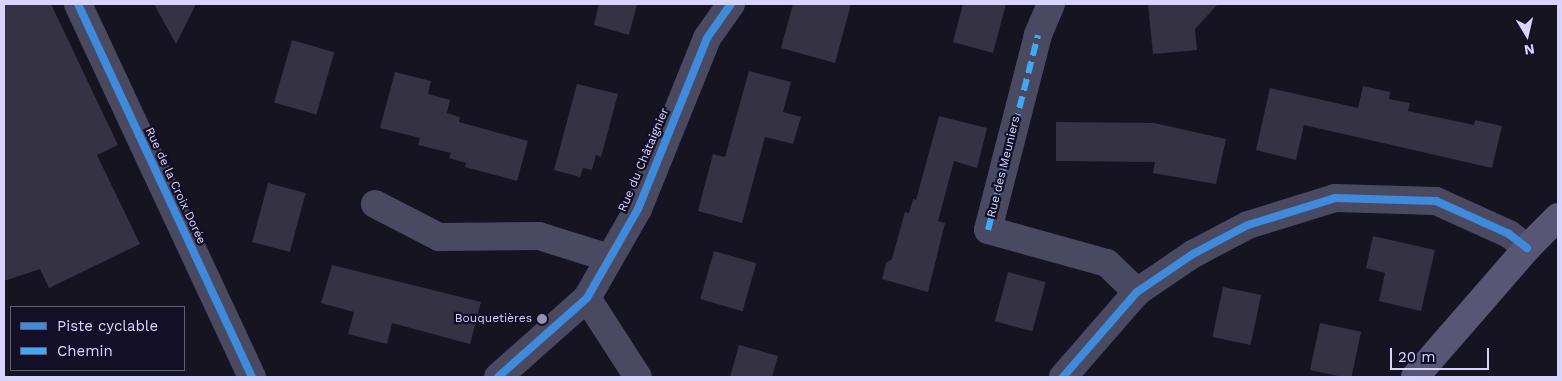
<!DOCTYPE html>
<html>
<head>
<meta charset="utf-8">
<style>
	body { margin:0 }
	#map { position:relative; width:1562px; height:381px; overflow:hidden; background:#161421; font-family:"Work Sans",sans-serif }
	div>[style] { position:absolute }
	.building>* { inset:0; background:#343243; transform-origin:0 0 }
	.street>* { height:28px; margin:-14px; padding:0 14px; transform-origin:14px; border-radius:14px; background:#4a4962 }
	.secondary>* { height:28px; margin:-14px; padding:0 14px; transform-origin:14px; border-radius:14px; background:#575674 }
	.quiet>* { height:6px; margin-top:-3px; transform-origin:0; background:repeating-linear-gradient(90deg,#3fa9f5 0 12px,transparent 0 18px) }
	.cycleway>* { height:8px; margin:-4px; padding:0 4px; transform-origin:4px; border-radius:4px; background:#408adc }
	.dots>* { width:14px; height:14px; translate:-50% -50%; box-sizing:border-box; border:2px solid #130f26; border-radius:50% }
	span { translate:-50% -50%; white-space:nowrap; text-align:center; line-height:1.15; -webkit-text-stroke:4.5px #130f26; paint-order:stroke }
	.street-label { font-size:12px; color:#d9d4ff }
	.poi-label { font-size:12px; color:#d9d4ff }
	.right { translate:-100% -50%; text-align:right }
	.frame { position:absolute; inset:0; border:5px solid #d9d4ff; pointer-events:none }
	.legend { position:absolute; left:10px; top:306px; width:175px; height:65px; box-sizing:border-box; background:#130f26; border:1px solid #625e7d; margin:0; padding:6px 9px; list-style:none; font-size:15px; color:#d9d4ff }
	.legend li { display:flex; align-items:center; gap:10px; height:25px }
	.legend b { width:25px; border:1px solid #625e7d }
	.north { position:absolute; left:1502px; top:10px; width:50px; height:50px; -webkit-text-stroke:4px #130f26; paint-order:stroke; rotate:171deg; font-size:14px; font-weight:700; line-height:20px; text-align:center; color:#d9d4ff }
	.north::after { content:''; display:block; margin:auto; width:18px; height:22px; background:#d9d4ff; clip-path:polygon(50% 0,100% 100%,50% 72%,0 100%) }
	.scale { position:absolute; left:1390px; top:348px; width:99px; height:22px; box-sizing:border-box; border:2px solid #d9d4ff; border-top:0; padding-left:6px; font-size:15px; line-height:18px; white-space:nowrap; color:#d9d4ff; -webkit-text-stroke:4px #130f26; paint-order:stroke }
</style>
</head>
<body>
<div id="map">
	<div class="building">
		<i style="clip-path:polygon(4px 4px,51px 4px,118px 145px,97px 155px,140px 244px,49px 288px,40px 269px,4px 281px)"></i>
		<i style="clip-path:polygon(154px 4px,196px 4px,176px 44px)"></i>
		<i style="clip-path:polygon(599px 4px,637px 4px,629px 35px,594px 25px)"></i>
		<i style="clip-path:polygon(793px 4px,851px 4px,835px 63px,781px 48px)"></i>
		<i style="clip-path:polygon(963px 4px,1006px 4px,993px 53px,953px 42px)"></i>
		<i style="clip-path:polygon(1148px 4px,1218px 4px,1195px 29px,1197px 50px,1153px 54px)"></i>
		<i style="left:292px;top:40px;width:44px;height:65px;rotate:16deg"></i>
		<i style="clip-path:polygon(749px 71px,791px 82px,783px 112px,801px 117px,793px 144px,765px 137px,742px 223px,698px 211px,713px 154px,725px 157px)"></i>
		<i style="clip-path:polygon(395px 72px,431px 81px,428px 94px,450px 100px,447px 113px,460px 117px,459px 122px,528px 141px,517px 181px,465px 167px,466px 163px,449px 158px,451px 153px,418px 145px,420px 138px,380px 128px)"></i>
		<i style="clip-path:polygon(577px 84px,618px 94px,601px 157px,596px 155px,592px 170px,583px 168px,580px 177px,554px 170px)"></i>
		<i style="clip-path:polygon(1363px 86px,1390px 92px,1389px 99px,1410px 103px,1408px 111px,1474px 125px,1475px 120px,1502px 126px,1492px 168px,1304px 125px,1296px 160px,1256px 150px,1270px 88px,1358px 108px)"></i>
		<i style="clip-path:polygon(939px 116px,987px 128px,977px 168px,954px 161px,938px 221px,945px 223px,928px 292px,882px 279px,886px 263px,892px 259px,905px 212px,909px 213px,913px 199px,916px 200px)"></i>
		<i style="clip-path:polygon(1056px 122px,1154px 123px,1226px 139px,1216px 184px,1153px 173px,1155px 162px,1056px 161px)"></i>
		<i style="left:268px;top:183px;width:39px;height:61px;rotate:15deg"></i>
		<i style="clip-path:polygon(1373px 236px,1435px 250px,1421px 311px,1379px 301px,1385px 273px,1366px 268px)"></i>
		<i style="left:714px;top:251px;width:44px;height:50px;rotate:16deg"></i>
		<i style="clip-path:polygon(332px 265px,481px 302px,470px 344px,392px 323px,387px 344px,348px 334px,354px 312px,321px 303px)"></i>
		<i style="left:1008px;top:272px;width:39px;height:51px;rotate:15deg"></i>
		<i style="left:1223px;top:287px;width:39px;height:51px;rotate:12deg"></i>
		<i style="left:1320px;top:323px;width:42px;height:48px;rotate:12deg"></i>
		<i style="clip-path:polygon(739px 345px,778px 356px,772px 377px,730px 377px)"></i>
	</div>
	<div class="street">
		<i style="left:78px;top:4px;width:412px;rotate:65deg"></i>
		<i style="left:1051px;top:4px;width:34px;rotate:113deg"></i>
		<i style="left:1038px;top:35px;width:201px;rotate:104.4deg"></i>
		<i style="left:988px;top:230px;width:123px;rotate:15.5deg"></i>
		<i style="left:1107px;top:263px;width:42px;rotate:44deg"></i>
		<i style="left:375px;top:204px;width:72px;rotate:27.3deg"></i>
		<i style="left:439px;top:237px;width:100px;rotate:-0.6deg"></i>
		<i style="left:539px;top:236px;width:73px;rotate:17.4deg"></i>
		<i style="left:587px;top:298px;width:94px;rotate:57.2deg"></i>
		<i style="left:498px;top:377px;width:119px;rotate:-41.6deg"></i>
		<i style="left:587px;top:298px;width:103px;rotate:-60.2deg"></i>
		<i style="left:638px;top:209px;width:184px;rotate:-68deg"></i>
		<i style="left:707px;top:38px;width:42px;rotate:-54.8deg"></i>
		<i style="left:1063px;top:377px;width:113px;rotate:-49deg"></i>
		<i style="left:1137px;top:292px;width:68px;rotate:-34.2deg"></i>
		<i style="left:1193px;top:254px;width:62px;rotate:-27.8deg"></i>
		<i style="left:1248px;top:225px;width:91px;rotate:-17.2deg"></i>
		<i style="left:1335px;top:198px;width:101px;rotate:1.7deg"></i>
		<i style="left:1436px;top:201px;width:80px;rotate:24.3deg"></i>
		<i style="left:1509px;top:234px;width:23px;rotate:38deg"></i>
	</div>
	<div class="secondary">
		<i style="left:1415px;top:377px;width:171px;rotate:-49deg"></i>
		<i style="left:1527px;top:248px;width:44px;rotate:-45deg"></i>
	</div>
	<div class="quiet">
		<i style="left:988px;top:230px;width:201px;rotate:-75.6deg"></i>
	</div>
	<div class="cycleway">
		<i style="left:78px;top:4px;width:412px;rotate:65deg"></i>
		<i style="left:498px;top:377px;width:119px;rotate:-41.6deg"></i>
		<i style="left:587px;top:298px;width:103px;rotate:-60.2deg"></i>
		<i style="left:638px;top:209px;width:184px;rotate:-68deg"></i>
		<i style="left:707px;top:38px;width:42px;rotate:-54.8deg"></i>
		<i style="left:1063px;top:377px;width:113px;rotate:-49deg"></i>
		<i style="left:1137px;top:292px;width:68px;rotate:-34.2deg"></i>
		<i style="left:1193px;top:254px;width:62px;rotate:-27.8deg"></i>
		<i style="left:1248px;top:225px;width:91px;rotate:-17.2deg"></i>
		<i style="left:1335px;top:198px;width:101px;rotate:1.7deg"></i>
		<i style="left:1436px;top:201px;width:80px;rotate:24.3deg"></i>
		<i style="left:1509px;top:234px;width:23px;rotate:38deg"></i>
	</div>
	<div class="dots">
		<i style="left:542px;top:319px;background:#9591b1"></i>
	</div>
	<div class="street-label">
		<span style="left:644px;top:160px;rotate:-67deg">Rue du Châtaignier</span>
		<span style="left:1004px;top:167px;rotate:-76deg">Rue des Meuniers</span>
		<span style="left:175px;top:186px;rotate:65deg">Rue de la Croix Dorée</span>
	</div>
	<div class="poi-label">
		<span class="right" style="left:532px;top:319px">Bouquetières</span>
	</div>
	<div class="frame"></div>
	<ul class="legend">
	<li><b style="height:6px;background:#408adc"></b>Piste cyclable</li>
	<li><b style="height:6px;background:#3fa9f5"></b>Chemin</li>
	</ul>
	<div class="north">N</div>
	<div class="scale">20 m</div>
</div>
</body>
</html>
